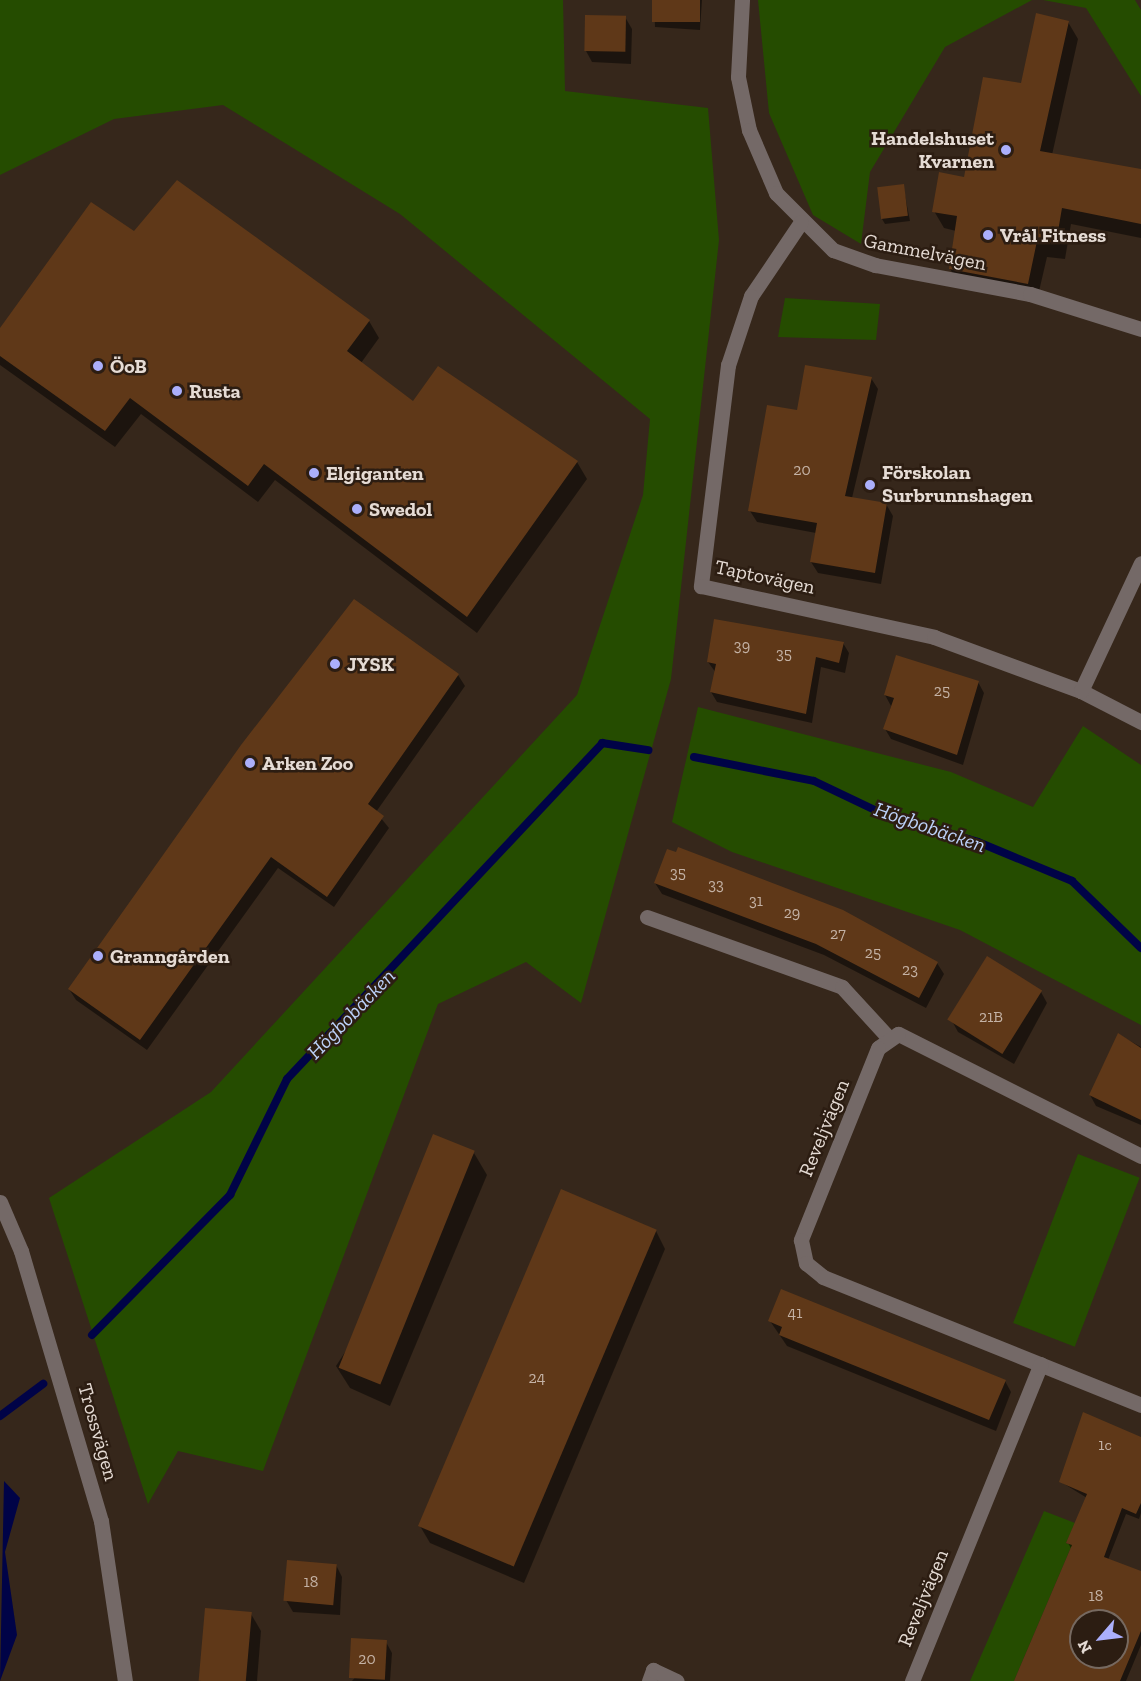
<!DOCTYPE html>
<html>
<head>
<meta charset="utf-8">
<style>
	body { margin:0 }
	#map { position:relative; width:1141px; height:1681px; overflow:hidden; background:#36271b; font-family:"Zilla Slab",serif }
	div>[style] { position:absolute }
	.green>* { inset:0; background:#254c00; transform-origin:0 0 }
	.water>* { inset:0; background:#000347 }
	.shadow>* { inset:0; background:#0007 }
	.stream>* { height:8px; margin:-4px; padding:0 4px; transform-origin:4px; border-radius:4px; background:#000347 }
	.building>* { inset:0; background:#5f3818; transform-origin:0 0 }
	.minor>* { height:15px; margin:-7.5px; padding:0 7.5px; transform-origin:7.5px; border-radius:7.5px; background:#746967 }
	.dots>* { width:16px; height:16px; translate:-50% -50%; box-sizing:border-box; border:3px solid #2c1d12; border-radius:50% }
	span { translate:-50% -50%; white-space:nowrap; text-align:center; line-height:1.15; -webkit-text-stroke:5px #2c1d12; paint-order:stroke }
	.number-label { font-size:16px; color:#c4b2a5 }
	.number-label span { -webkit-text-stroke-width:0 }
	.poi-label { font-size:20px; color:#e5dbd4; font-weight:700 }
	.right { translate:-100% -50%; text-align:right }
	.left { translate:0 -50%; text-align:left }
	.street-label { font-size:20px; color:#e5dbd4 }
	.water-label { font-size:21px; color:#bcd1f9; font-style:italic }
	.north { position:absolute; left:1069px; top:1609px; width:60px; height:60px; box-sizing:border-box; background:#2c1d12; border:2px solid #766960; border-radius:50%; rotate:242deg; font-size:16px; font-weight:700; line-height:24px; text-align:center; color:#e5dbd4 }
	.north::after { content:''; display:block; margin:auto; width:21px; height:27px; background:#abaffb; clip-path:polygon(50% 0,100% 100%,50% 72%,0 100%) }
</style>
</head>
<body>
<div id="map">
	<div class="green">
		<i style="clip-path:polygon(0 0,563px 0,565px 91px,708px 108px,719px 240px,671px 679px,581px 1003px,526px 962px,438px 1004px,263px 1471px,178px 1451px,148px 1504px,49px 1198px,211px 1092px,577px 695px,643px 495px,650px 419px,400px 214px,223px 105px,114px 119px,0 175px)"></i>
		<i style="clip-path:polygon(758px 0,1032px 0,945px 47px,870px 172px,861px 244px,813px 215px,769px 113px)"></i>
		<i style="clip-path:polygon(1043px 0,1135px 0,1141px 10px,1141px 96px,1086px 8px)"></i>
		<i style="clip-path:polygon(785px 298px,880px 304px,876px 340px,778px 337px)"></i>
		<i style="clip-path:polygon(698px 707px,951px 772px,1033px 807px,1083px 726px,1141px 765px,1141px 1025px,960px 930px,732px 852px,672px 822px)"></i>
		<i style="left:1078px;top:1154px;width:66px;height:181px;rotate:21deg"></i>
		<i style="clip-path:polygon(1044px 1511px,1075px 1523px,1066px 1543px,1072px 1545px,1014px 1681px,970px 1681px)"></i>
	</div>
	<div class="water">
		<i style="clip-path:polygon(4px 1481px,20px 1498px,5px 1552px,17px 1635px,0 1681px)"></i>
	</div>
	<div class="shadow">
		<i style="clip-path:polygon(654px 0,702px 0,700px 30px,655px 27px)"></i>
		<i style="clip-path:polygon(586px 16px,625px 17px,632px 29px,631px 64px,592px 62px,586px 51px)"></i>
		<i style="clip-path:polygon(1068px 22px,1078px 39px,1052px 155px,1141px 171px,1141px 238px,1071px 224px,1065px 259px,1047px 257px,1037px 300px,960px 285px,950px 269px,956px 231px,944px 228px,934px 211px,965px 178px,1022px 85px)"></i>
		<i style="clip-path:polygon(903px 185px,910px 221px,885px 224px,882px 219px)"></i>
		<i style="clip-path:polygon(135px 233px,369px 321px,379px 338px,361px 363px,414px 403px,577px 462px,587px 479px,477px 633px,275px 480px,258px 502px,141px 414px,115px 447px,0 365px,0 330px)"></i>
		<i style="clip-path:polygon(871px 378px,878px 389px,852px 498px,886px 504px,893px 516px,881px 584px,818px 573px,811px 562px,816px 533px,757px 522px,750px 511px,799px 412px)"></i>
		<i style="clip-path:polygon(843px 643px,849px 653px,845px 673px,821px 667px,812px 723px,717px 702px,711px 692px,716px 673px,708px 662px)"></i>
		<i style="clip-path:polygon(458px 675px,465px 686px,376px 812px,389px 828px,334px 907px,278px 868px,147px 1050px,76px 1000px,69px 989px)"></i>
		<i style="clip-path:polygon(978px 682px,984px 693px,963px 765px,891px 739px,885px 729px,891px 706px,885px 695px)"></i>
		<i style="clip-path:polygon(655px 883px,937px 963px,944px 974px,926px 1008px,824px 955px,662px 894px)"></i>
		<i style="clip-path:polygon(1041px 992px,1047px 1003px,1014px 1064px,958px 1032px,952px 1021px)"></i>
		<i style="clip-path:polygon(1119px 1035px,1141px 1047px,1141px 1125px,1096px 1106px,1090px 1095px)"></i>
		<i style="clip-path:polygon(474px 1153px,487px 1175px,390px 1406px,350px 1388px,336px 1366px)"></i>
		<i style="clip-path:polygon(656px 1231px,665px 1249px,524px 1583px,430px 1543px,420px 1526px)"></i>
		<i style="clip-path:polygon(770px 1321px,1005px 1381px,1011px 1392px,996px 1431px,787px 1346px)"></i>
		<i style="clip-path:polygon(evenodd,1141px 1438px,1141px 1513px,1139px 1519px,1126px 1514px,1108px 1560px,1141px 1573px,1141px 1645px,1126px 1681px,1016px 1681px,1072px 1550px,1068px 1543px,1087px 1498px,1061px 1482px,1141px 1438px,1081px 1621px,1117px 1621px,1117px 1657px,1081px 1657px,1081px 1621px)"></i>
		<i style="clip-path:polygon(336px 1565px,342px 1577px,340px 1615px,293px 1612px,286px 1600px)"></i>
		<i style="clip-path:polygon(251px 1614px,261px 1631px,257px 1681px,200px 1681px)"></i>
		<i style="clip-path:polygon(386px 1642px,392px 1653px,390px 1681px,352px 1681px)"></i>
	</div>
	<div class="stream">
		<i style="left:694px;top:757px;width:122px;rotate:11.3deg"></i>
		<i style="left:814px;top:781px;width:72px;rotate:25.5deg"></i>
		<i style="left:879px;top:812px;width:103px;rotate:16.9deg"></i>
		<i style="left:978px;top:842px;width:102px;rotate:22.5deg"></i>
		<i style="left:1072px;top:881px;width:96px;rotate:44.2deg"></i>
		<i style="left:92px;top:1335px;width:197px;rotate:-45.4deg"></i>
		<i style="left:230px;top:1195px;width:129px;rotate:-63.8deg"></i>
		<i style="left:287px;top:1079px;width:461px;rotate:-46.8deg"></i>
		<i style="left:602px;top:743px;width:47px;rotate:8.7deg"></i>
		<i style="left:0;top:1416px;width:54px;rotate:-36.7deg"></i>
	</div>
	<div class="building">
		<i style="left:652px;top:0;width:48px;height:22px"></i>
		<i style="clip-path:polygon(1036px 13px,1069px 21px,1040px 151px,1141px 169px,1141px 224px,1062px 208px,1056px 243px,1037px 241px,1028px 284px,949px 269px,957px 216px,932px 212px,939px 172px,964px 177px,983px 77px,1021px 83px)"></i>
		<i style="left:585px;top:15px;width:41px;height:36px;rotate:1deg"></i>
		<i style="clip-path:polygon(177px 180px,370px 320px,347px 351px,413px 401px,438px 366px,578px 461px,467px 617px,264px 464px,248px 486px,130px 398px,105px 431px,0 356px,0 328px,91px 202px,134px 231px)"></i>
		<i style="left:904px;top:184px;width:32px;height:27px;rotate:83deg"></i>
		<i style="clip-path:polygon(805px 365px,872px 377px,845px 496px,887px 503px,875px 573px,810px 562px,817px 523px,748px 511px,767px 405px,797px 410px)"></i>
		<i style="clip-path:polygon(354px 599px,459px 674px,368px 804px,384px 816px,327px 897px,271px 857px,140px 1040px,68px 989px,241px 745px)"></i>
		<i style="clip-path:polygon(714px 619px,844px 642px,839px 663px,816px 657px,806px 714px,710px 692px,716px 664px,707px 662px)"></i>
		<i style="clip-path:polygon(896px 655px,979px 681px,957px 755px,883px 729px,894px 698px,884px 695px)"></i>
		<i style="clip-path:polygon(678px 847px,843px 910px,938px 962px,919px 998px,816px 944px,654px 883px,667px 849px,676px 852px)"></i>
		<i style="left:987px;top:956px;width:65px;height:75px;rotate:32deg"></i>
		<i style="clip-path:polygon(1118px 1033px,1141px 1048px,1141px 1120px,1089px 1095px)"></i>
		<i style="left:433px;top:1134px;width:45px;height:252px;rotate:22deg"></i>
		<i style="left:561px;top:1189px;width:104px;height:366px;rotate:23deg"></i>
		<i style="clip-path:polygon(781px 1289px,1006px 1380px,989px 1420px,779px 1335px,782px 1327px,768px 1321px)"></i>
		<i style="clip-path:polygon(evenodd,1083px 1412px,1141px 1437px,1141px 1503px,1136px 1514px,1122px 1508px,1104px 1557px,1141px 1571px,1141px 1631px,1120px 1681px,1014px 1681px,1072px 1545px,1066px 1543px,1087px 1494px,1059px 1482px,1083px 1412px,1081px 1621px,1117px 1621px,1117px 1657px,1081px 1657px,1081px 1621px)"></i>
		<i style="left:287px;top:1560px;width:50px;height:41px;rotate:5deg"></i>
		<i style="left:205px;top:1608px;width:47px;height:73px;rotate:5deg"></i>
		<i style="left:351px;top:1638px;width:36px;height:40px;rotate:3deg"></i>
	</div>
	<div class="minor">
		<i style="left:742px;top:0;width:77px;rotate:93deg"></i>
		<i style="left:738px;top:77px;width:54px;rotate:78.3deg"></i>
		<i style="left:749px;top:130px;width:69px;rotate:66.8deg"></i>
		<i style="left:776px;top:193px;width:81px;rotate:45deg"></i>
		<i style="left:833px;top:250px;width:45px;rotate:19.7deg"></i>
		<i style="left:875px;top:265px;width:158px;rotate:10.6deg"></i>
		<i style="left:1030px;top:294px;width:116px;rotate:17.5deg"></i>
		<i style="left:801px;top:222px;width:89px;rotate:124deg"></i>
		<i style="left:751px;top:296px;width:73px;rotate:108.4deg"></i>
		<i style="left:728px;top:365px;width:223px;rotate:97deg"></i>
		<i style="left:701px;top:586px;width:239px;rotate:12.3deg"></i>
		<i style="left:934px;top:637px;width:157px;rotate:20.2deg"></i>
		<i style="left:1081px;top:691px;width:68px;rotate:27.3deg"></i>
		<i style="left:1081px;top:691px;width:141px;rotate:-64.9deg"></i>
		<i style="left:647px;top:917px;width:207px;rotate:19.7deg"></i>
		<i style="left:842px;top:987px;width:68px;rotate:47.4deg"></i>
		<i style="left:1141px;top:1156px;width:272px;rotate:-153.3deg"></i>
		<i style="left:898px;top:1034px;width:24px;rotate:145deg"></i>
		<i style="left:878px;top:1048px;width:207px;rotate:111.9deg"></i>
		<i style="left:801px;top:1240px;width:24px;rotate:78deg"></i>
		<i style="left:806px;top:1263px;width:22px;rotate:39deg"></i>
		<i style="left:823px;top:1277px;width:343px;rotate:21.9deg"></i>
		<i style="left:0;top:1202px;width:53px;rotate:66.8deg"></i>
		<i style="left:21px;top:1251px;width:282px;rotate:73.5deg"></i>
		<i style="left:101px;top:1521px;width:162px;rotate:81.5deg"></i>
		<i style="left:649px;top:1681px;width:12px;rotate:-70deg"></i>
		<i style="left:653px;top:1670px;width:26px;rotate:25deg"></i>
		<i style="left:912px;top:1681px;width:342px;rotate:-67.9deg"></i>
	</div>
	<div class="dots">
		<i style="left:1006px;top:150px;background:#abaffb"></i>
		<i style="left:988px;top:235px;background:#abaffb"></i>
		<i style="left:98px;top:366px;background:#abaffb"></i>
		<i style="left:177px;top:391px;background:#abaffb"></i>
		<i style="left:314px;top:473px;background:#abaffb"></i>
		<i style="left:870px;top:485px;background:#abaffb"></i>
		<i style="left:357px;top:509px;background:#abaffb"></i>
		<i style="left:335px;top:664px;background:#abaffb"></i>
		<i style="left:250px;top:763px;background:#abaffb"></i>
		<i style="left:98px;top:956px;background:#abaffb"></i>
	</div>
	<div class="number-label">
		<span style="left:802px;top:470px">20</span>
		<span style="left:742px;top:646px">39</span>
		<span style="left:784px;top:654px">35</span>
		<span style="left:942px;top:691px">25</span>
		<span style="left:678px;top:873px">35</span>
		<span style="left:716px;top:885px">33</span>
		<span style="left:756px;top:901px">31</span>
		<span style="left:792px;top:913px">29</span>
		<span style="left:838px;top:934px">27</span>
		<span style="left:873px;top:953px">25</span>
		<span style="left:910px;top:970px">23</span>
		<span style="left:991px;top:1017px">21B</span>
		<span style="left:795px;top:1313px">41</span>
		<span style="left:537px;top:1378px">24</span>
		<span style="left:1105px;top:1445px">1c</span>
		<span style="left:311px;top:1582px">18</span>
		<span style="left:1096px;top:1596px">18</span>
		<span style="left:367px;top:1659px">20</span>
	</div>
	<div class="poi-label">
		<span class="right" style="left:994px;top:150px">Handelshuset<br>Kvarnen</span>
		<span class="left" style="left:1000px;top:235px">Vrål Fitness</span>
		<span class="left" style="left:110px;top:366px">ÖoB</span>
		<span class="left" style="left:189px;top:391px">Rusta</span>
		<span class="left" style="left:326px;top:473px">Elgiganten</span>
		<span class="left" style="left:882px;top:484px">Förskolan<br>Surbrunnshagen</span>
		<span class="left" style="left:369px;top:509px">Swedol</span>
		<span class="left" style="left:347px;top:664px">JYSK</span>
		<span class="left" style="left:262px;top:763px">Arken Zoo</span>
		<span class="left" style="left:110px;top:956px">Granngården</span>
	</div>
	<div class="street-label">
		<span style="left:925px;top:252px;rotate:11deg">Gammelvägen</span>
		<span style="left:765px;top:577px;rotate:12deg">Taptovägen</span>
		<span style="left:824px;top:1128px;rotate:-68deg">Reveljvägen</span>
		<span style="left:98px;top:1432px;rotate:74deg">Trossvägen</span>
		<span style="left:923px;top:1598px;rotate:-68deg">Reveljvägen</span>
	</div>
	<div class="water-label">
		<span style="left:930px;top:827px;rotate:19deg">Högbobäcken</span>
		<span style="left:351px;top:1014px;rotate:-46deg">Högbobäcken</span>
	</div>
	<div class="north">N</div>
</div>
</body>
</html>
